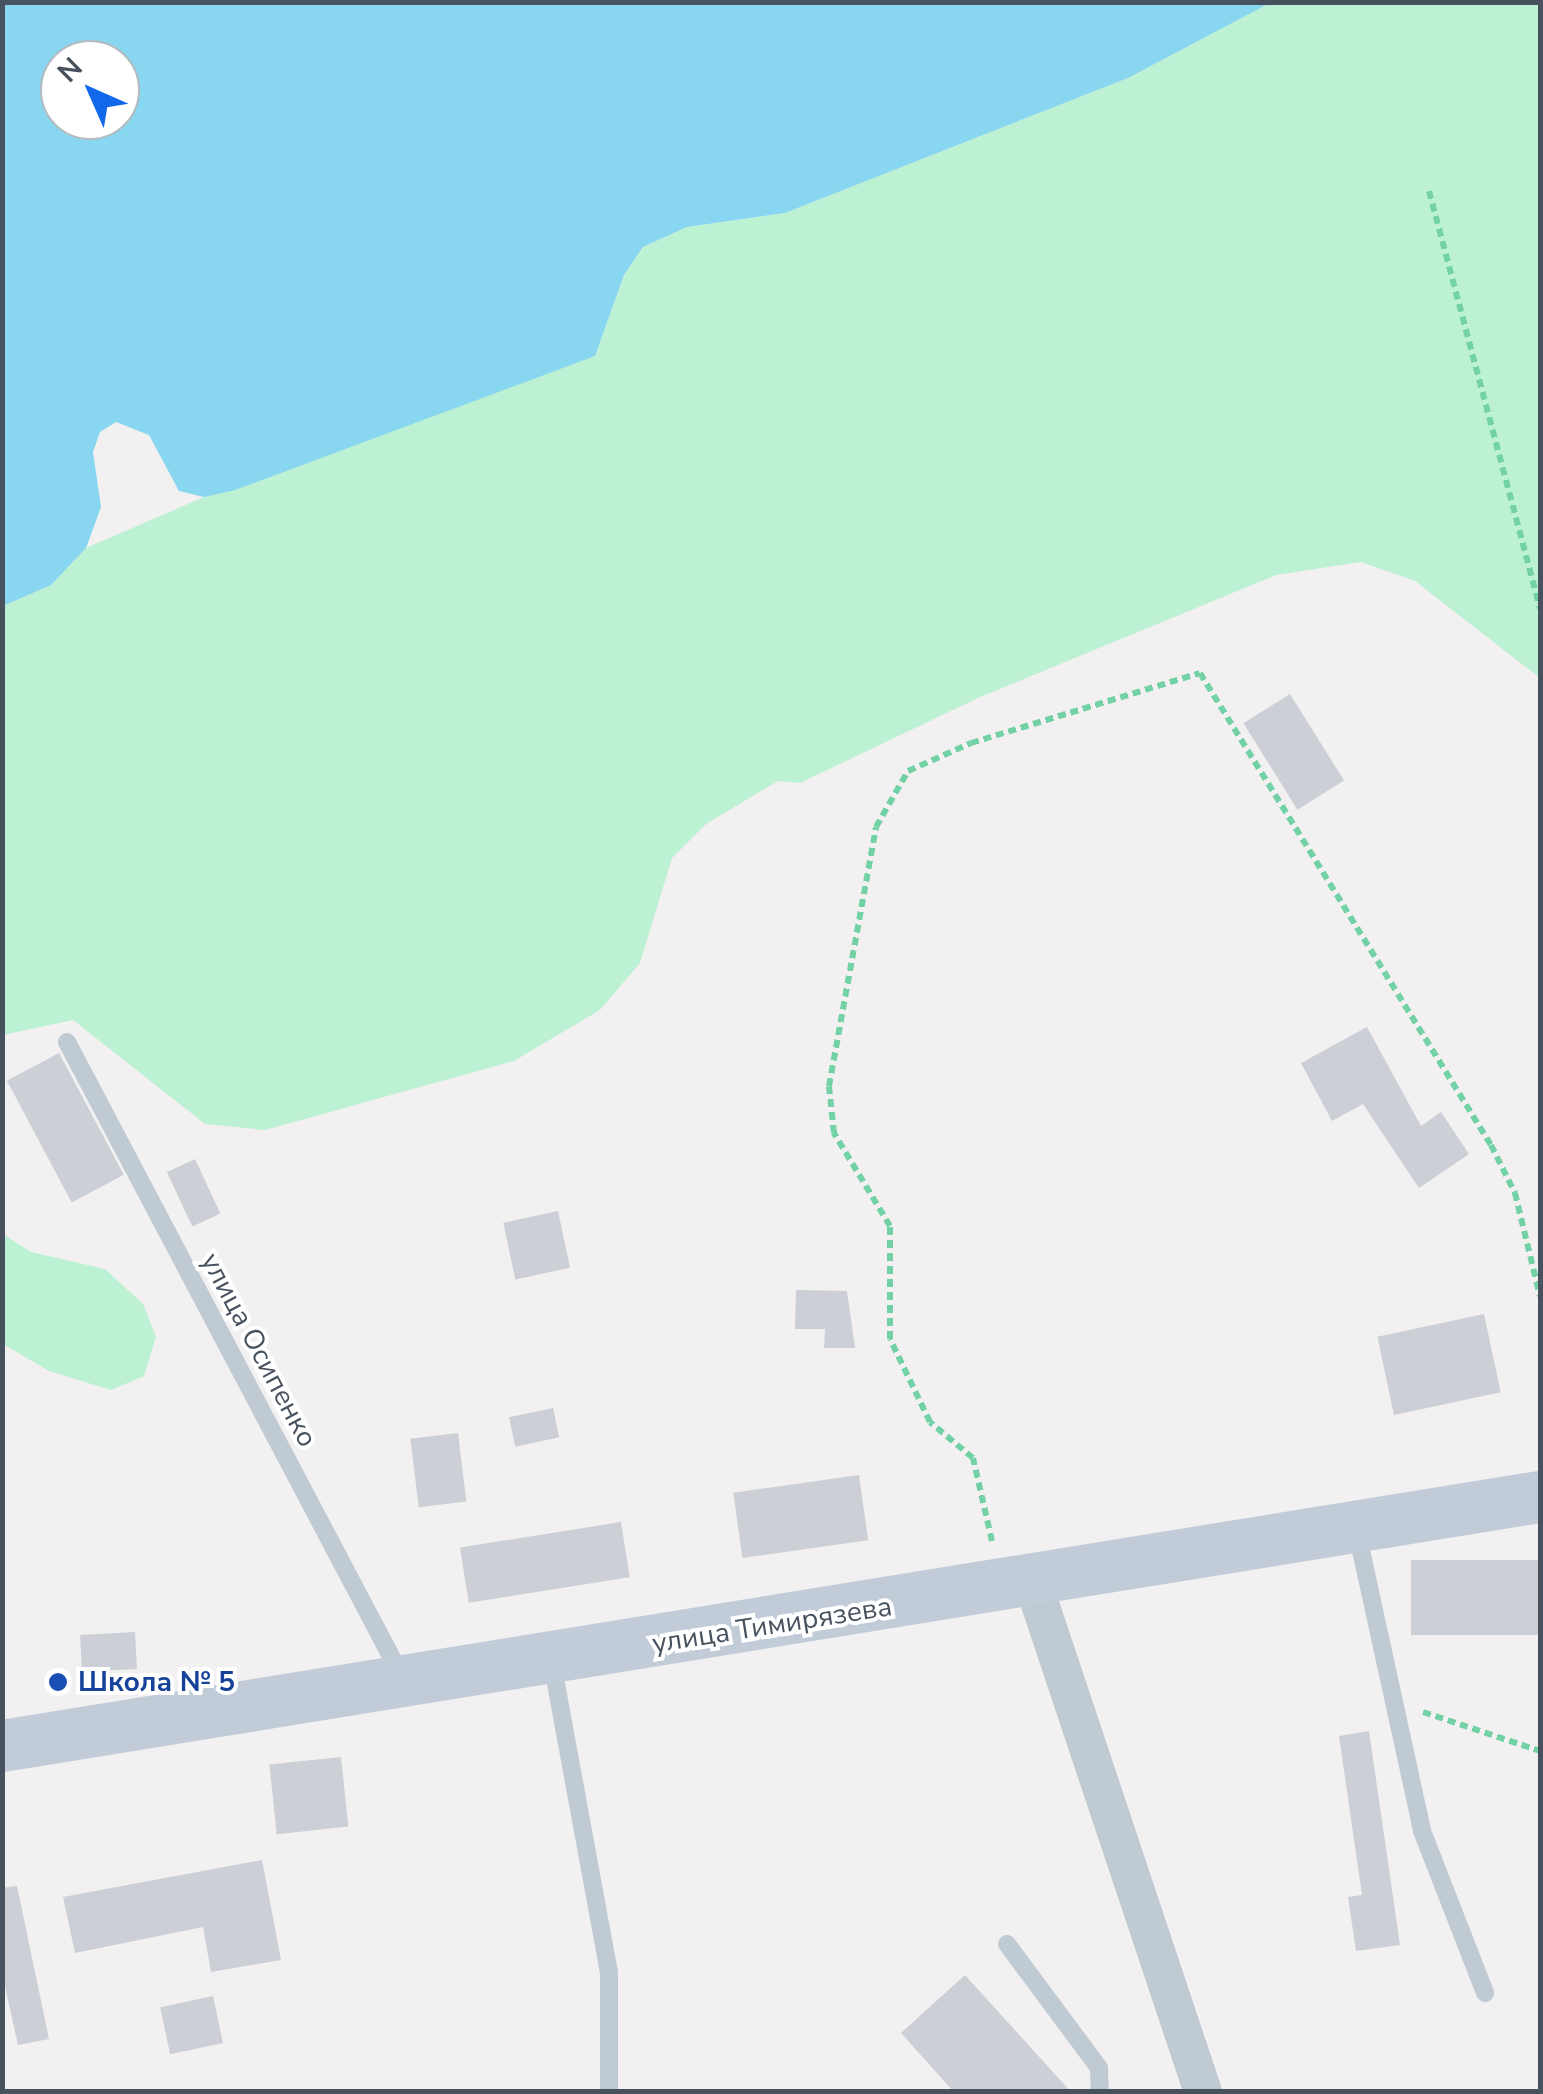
<!DOCTYPE html>
<html>
<head>
<meta charset="utf-8">
<style>
	body { margin:0 }
	#map { position:relative; width:1543px; height:2094px; overflow:hidden; background:#f2f0f0; font-family:"Nunito Sans",sans-serif }
	div>[style] { position:absolute }
	.green>* { inset:0; background:#bdf1d3 }
	.water>* { inset:0; background:#88d6f0 }
	.building>* { inset:0; background:#cccfd5; transform-origin:0 0 }
	.path>* { height:6px; margin-top:-3px; transform-origin:0; background:repeating-linear-gradient(90deg,#73d1a6 0 8px,transparent 0 13px) }
	.lane>* { height:18px; margin:-9px; padding:0 9px; transform-origin:9px; border-radius:9px; background:#c0cad2 }
	.street>* { height:38px; margin:-19px; padding:0 19px; transform-origin:19px; border-radius:19px; background:#c0cad2 }
	.secondary>* { height:52px; margin:-26px; padding:0 26px; transform-origin:26px; border-radius:26px; background:#c2ccd9 }
	.dots>* { width:28px; height:28px; translate:-50% -50%; box-sizing:border-box; border:5px solid #fff; border-radius:50% }
	span { translate:-50% -50%; white-space:nowrap; text-align:center; line-height:1.15; -webkit-text-stroke:8px #fff; paint-order:stroke }
	.street-label { font-size:28px; color:#47525e }
	.transit-label { font-size:28px; color:#164399; font-weight:700 }
	.left { translate:0 -50%; text-align:left }
	.frame { position:absolute; inset:0; border:5px solid #47525e; pointer-events:none }
	.north { position:absolute; left:40px; top:40px; width:100px; height:100px; box-sizing:border-box; background:#fff; border:2px solid #b5babf; border-radius:50%; rotate:315deg; font-size:28px; font-weight:700; line-height:40px; text-align:center; color:#47525e }
	.north::after { content:''; display:block; margin:auto; width:35px; height:45px; background:#1168eb; clip-path:polygon(50% 0,100% 100%,50% 72%,0 100%) }
</style>
</head>
<body>
<div id="map">
	<div class="green">
		<i style="clip-path:polygon(1270px 3px,1540px 3px,1540px 678px,1415px 581px,1361px 562px,1276px 575px,978px 698px,800px 783px,778px 781px,706px 824px,672px 858px,640px 963px,600px 1010px,514px 1061px,265px 1130px,205px 1124px,73px 1020px,3px 1035px,3px 606px,51px 585px,86px 548px,204px 497px,595px 356px,624px 275px,643px 247px,687px 227px,785px 213px,1128px 78px)"></i>
		<i style="clip-path:polygon(3px 1234px,31px 1252px,105px 1269px,143px 1304px,156px 1337px,144px 1376px,111px 1390px,49px 1371px,3px 1344px)"></i>
	</div>
	<div class="water">
		<i style="clip-path:polygon(evenodd,3px 2px,1270px 2px,1270px 3px,1128px 78px,785px 213px,687px 227px,643px 247px,624px 275px,595px 356px,235px 490px,204px 497px,179px 491px,149px 435px,116px 422px,100px 432px,93px 452px,101px 507px,86px 548px,51px 585px,3px 606px,3px 2px,60px 60px,120px 60px,120px 120px,60px 120px,60px 60px)"></i>
	</div>
	<div class="building">
		<i style="left:1290px;top:694px;width:102px;height:55px;rotate:58deg"></i>
		<i style="clip-path:polygon(1367px 1027px,1421px 1126px,1441px 1112px,1469px 1154px,1419px 1188px,1363px 1104px,1332px 1121px,1301px 1063px)"></i>
		<i style="left:59px;top:1053px;width:138px;height:59px;rotate:62deg"></i>
		<i style="left:195px;top:1159px;width:60px;height:31px;rotate:65deg"></i>
		<i style="left:558px;top:1211px;width:58px;height:56px;rotate:78deg"></i>
		<i style="clip-path:polygon(796px 1290px,847px 1291px,855px 1348px,824px 1348px,825px 1329px,795px 1329px)"></i>
		<i style="left:1484px;top:1314px;width:80px;height:109px;rotate:78deg"></i>
		<i style="left:553px;top:1408px;width:30px;height:45px;rotate:78deg"></i>
		<i style="left:458px;top:1433px;width:69px;height:48px;rotate:83deg"></i>
		<i style="left:859px;top:1475px;width:66px;height:127px;rotate:82deg"></i>
		<i style="left:621px;top:1522px;width:56px;height:163px;rotate:81deg"></i>
		<i style="left:1540px;top:1560px;width:75px;height:129px;rotate:90deg"></i>
		<i style="left:135px;top:1632px;width:37px;height:55px;rotate:87deg"></i>
		<i style="clip-path:polygon(1369px 1731px,1400px 1945px,1356px 1951px,1348px 1897px,1362px 1895px,1339px 1736px)"></i>
		<i style="left:341px;top:1757px;width:70px;height:72px;rotate:84deg"></i>
		<i style="clip-path:polygon(262px 1860px,281px 1960px,211px 1972px,203px 1927px,75px 1953px,63px 1897px)"></i>
		<i style="clip-path:polygon(17px 1886px,49px 2039px,18px 2045px,2px 1973px,2px 1888px)"></i>
		<i style="clip-path:polygon(965px 1975px,1071px 2092px,954px 2092px,901px 2033px)"></i>
		<i style="left:213px;top:1996px;width:48px;height:54px;rotate:78deg"></i>
	</div>
	<div class="path">
		<i style="left:1429px;top:191px;width:432px;rotate:75.1deg"></i>
		<i style="left:992px;top:1541px;width:85px;rotate:-102.9deg"></i>
		<i style="left:973px;top:1458px;width:56px;rotate:-140.1deg"></i>
		<i style="left:930px;top:1422px;width:92px;rotate:-115.7deg"></i>
		<i style="left:890px;top:1339px;width:113px;rotate:-90deg"></i>
		<i style="left:890px;top:1226px;width:109px;rotate:-121.1deg"></i>
		<i style="left:834px;top:1133px;width:47px;rotate:-96.1deg"></i>
		<i style="left:829px;top:1086px;width:263px;rotate:-79.7deg"></i>
		<i style="left:876px;top:827px;width:64px;rotate:-60.3deg"></i>
		<i style="left:908px;top:771px;width:69px;rotate:-24deg"></i>
		<i style="left:971px;top:743px;width:239px;rotate:-17deg"></i>
		<i style="left:1200px;top:673px;width:554px;rotate:58.35deg"></i>
		<i style="left:1491px;top:1145px;width:54px;rotate:63.4deg"></i>
		<i style="left:1515px;top:1193px;width:106px;rotate:76.4deg"></i>
		<i style="left:1423px;top:1712px;width:123px;rotate:18.4deg"></i>
	</div>
	<div class="lane">
		<i style="left:67px;top:1042px;width:718px;rotate:62.19deg"></i>
		<i style="left:1357px;top:1532px;width:306px;rotate:77.7deg"></i>
		<i style="left:1422px;top:1831px;width:174px;rotate:68.7deg"></i>
		<i style="left:552px;top:1662px;width:315px;rotate:79.6deg"></i>
		<i style="left:609px;top:1972px;width:120px;rotate:90deg"></i>
		<i style="left:1007px;top:1944px;width:154px;rotate:53.4deg"></i>
		<i style="left:1099px;top:2068px;width:24px;rotate:88deg"></i>
	</div>
	<div class="street">
		<i style="left:1033px;top:1583px;width:537px;rotate:71.53deg"></i>
	</div>
	<div class="secondary">
		<i style="left:2px;top:1746px;width:1558px;rotate:-9.2deg"></i>
	</div>
	<div class="dots">
		<i style="left:58px;top:1682px;background:#1a4fb4"></i>
	</div>
	<div class="street-label">
		<span style="left:259px;top:1350px;rotate:62deg">улица Осипенко</span>
		<span style="left:772px;top:1625px;rotate:-9deg">улица Тимирязева</span>
	</div>
	<div class="transit-label">
		<span class="left" style="left:78px;top:1682px">Школа № 5</span>
	</div>
	<div class="frame"></div>
	<div class="north">N</div>
</div>
</body>
</html>
